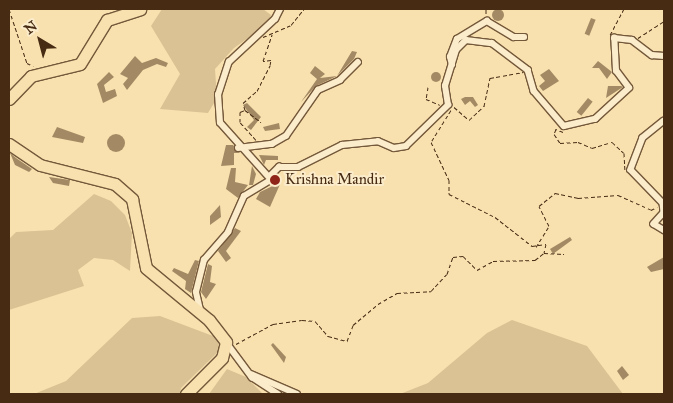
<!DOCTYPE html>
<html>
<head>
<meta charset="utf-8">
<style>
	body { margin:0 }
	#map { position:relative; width:673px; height:403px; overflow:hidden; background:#f9e1af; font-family:"IM FELL Great Primer",serif }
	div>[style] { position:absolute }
	.green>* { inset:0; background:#dbc294 }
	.building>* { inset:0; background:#a48a64; transform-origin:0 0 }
	.round { border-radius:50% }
	.path>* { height:1px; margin-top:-0.5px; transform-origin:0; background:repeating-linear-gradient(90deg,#472b13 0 4px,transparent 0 6.5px) }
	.roads { filter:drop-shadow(1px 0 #74583a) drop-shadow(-1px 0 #74583a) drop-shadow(0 1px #74583a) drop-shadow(0 -1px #74583a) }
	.street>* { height:5.5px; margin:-2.75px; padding:0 2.75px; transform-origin:2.75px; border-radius:2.75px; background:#fbeccb }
	.highway>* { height:11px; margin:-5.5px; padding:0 5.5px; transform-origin:5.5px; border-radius:5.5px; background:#f9e1af }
	.dots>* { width:14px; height:14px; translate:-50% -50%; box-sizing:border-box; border:2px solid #fbeccb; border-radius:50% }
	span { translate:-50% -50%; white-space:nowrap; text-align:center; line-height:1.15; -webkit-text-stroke:4px #fbeccb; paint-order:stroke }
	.poi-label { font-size:15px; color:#472b13 }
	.left { translate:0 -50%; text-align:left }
	.frame { position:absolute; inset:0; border:10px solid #472b13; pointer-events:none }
	.north { position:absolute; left:15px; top:15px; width:50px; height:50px; -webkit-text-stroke:4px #fbeccb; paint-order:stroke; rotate:323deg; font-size:14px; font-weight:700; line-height:20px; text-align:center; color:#472b13 }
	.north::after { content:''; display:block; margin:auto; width:18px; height:22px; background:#472b13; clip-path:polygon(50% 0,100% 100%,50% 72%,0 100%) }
</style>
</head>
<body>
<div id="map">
	<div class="green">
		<i style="clip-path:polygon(162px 9px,263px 9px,271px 15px,268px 24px,234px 48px,215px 69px,217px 98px,208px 113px,160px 109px,180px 74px,151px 26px)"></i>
		<i style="clip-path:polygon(94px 194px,111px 201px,125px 215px,132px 233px,130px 271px,113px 260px,94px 258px,78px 270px,84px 286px,9px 310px,9px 239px,16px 232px,53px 230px)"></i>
		<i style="clip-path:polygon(160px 316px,213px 336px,219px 343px,218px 352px,181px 388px,180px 394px,34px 394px,66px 381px,132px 318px)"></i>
		<i style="clip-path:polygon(512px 320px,587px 346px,623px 394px,400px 394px,428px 383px,487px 333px)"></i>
		<i style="clip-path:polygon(227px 369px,246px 377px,263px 394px,209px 394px)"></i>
	</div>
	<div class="building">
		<i class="round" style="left:492px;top:9px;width:12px;height:12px"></i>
		<i style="left:591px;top:18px;width:5px;height:17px;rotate:22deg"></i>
		<i style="clip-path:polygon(352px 51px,357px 52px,354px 59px,337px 76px,316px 86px,301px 102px,317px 79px,310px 73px,315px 66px,325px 74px,320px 78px,337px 76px)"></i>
		<i style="clip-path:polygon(135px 56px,142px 63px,156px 58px,168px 63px,166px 67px,157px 64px,143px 70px,127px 90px,123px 84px,128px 78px,120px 74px)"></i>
		<i style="clip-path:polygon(598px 61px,612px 72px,607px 79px,599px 68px,592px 68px)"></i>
		<i style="clip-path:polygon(549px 69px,559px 81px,543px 91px,539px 86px,545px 81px,540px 75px)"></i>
		<i class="round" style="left:431px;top:72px;width:10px;height:10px"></i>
		<i style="clip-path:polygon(109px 72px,114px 77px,104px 85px,106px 92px,115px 89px,117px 96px,103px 103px,97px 84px)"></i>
		<i style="clip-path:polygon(608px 86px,621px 86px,623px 87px,606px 98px)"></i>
		<i style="clip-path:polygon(465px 97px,473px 97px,478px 105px,475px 107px,470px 101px,465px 105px,461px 99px)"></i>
		<i style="left:588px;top:98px;width:6px;height:18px;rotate:39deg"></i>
		<i style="clip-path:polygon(247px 103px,261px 117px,251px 130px,247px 127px,254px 120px,243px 105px)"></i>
		<i style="clip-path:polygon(279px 123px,280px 129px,265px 131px,263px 127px)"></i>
		<i style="clip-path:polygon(57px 127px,85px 137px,83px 143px,52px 137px)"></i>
		<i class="round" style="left:107px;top:134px;width:18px;height:18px"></i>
		<i style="clip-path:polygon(226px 145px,233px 145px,240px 153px,234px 153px,234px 165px,221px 166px)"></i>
		<i style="clip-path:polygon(10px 153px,16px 158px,32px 169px,29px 172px,15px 165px)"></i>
		<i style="clip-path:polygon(259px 155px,278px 156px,278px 160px,266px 160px,264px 165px)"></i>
		<i style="clip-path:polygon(252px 166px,256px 174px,253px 185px,249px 185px)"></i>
		<i style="clip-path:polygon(231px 168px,236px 168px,235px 182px,248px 185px,238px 198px,226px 189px)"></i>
		<i style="clip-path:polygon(49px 177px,70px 180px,69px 186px,53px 183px)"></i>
		<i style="clip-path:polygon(281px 182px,270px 207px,256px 199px,260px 192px)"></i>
		<i style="clip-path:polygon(220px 205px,221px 217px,210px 225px,210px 216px)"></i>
		<i style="clip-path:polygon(235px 228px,241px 231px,226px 251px,231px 258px,226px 262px,218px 251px)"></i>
		<i style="clip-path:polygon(570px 237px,572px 240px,553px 254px,550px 249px)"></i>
		<i style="clip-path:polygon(664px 257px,664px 269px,651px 272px,647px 267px)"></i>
		<i style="clip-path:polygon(195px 260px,199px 261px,191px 293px,185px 289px,186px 281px,172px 271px,174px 268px,188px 274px)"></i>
		<i style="clip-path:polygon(208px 264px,212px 266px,210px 282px,216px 284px,206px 299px,201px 292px)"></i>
		<i style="clip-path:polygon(273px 343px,286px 357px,284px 363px,271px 345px)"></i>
		<i style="clip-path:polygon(622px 366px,629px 375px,623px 380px,617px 371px)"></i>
	</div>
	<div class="path">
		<i style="left:9px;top:9px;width:57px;rotate:71.6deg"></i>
		<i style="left:27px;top:63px;width:7px;rotate:27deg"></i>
		<i style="left:486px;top:9px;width:6px;rotate:90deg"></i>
		<i style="left:610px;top:35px;width:30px;rotate:-62deg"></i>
		<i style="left:263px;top:37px;width:30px;rotate:-23deg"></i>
		<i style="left:291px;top:25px;width:21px;rotate:-51deg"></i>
		<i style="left:638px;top:38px;width:31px;rotate:-33deg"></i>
		<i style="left:428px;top:87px;width:12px;rotate:99deg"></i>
		<i style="left:426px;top:99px;width:15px;rotate:23deg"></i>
		<i style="left:454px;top:107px;width:20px;rotate:41deg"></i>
		<i style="left:469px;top:120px;width:21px;rotate:-43deg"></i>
		<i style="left:484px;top:106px;width:29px;rotate:-78deg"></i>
		<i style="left:490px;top:78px;width:34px;rotate:-10deg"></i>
		<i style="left:245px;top:110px;width:7px;rotate:-106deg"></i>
		<i style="left:243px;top:103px;width:18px;rotate:-41deg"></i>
		<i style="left:257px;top:91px;width:29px;rotate:-63deg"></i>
		<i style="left:270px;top:65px;width:5px;rotate:-79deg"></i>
		<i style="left:271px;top:60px;width:8px;rotate:173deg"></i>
		<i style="left:263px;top:61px;width:28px;rotate:-71deg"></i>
		<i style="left:451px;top:110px;width:38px;rotate:122deg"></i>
		<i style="left:431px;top:142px;width:42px;rotate:64.7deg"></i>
		<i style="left:449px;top:180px;width:14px;rotate:90deg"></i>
		<i style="left:449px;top:194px;width:51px;rotate:26.6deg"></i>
		<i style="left:495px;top:217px;width:47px;rotate:38.1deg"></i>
		<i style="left:532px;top:246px;width:14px;rotate:-8deg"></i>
		<i style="left:546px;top:244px;width:9px;rotate:103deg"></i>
		<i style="left:544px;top:253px;width:20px;rotate:3deg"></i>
		<i style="left:563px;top:132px;width:8px;rotate:-157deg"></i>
		<i style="left:556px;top:129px;width:5px;rotate:112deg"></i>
		<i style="left:554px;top:134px;width:11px;rotate:56deg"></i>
		<i style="left:560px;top:143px;width:18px;rotate:-3deg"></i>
		<i style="left:578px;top:142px;width:15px;rotate:23deg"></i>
		<i style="left:592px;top:148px;width:21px;rotate:-17deg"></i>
		<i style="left:612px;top:142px;width:16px;rotate:43deg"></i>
		<i style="left:624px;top:153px;width:17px;rotate:87deg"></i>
		<i style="left:256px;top:140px;width:24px;rotate:-132deg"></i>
		<i style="left:240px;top:122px;width:10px;rotate:-90deg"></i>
		<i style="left:240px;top:112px;width:5px;rotate:-22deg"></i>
		<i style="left:245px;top:110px;width:20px;rotate:37deg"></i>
		<i style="left:536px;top:247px;width:25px;rotate:-58deg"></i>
		<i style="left:549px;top:226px;width:22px;rotate:-117deg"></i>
		<i style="left:539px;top:206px;width:21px;rotate:-39deg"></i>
		<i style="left:555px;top:193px;width:24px;rotate:12deg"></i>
		<i style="left:578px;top:198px;width:40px;rotate:-4.3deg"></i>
		<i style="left:618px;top:195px;width:36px;rotate:24deg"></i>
		<i style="left:651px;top:210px;width:7px;rotate:-27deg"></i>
		<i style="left:236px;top:344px;width:42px;rotate:-28.4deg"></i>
		<i style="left:273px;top:324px;width:29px;rotate:-8deg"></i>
		<i style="left:302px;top:320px;width:13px;rotate:4deg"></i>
		<i style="left:315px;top:321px;width:20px;rotate:49deg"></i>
		<i style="left:328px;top:336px;width:20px;rotate:15deg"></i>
		<i style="left:347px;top:341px;width:17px;rotate:-69deg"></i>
		<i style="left:353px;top:325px;width:33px;rotate:-40deg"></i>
		<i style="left:378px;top:304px;width:22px;rotate:-30deg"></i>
		<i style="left:397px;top:293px;width:34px;rotate:-3deg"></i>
		<i style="left:431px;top:291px;width:23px;rotate:-47deg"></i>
		<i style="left:447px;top:274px;width:18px;rotate:-71deg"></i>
		<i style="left:453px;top:257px;width:10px;rotate:-6deg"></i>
		<i style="left:463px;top:256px;width:20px;rotate:45deg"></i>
		<i style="left:477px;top:270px;width:18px;rotate:-29deg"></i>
		<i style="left:493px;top:261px;width:42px;rotate:-1.4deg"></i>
		<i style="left:535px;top:260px;width:11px;rotate:-38deg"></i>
	</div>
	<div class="roads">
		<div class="street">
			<i style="left:452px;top:65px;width:8px;rotate:-104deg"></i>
			<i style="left:450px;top:57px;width:19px;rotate:-69deg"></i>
			<i style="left:457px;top:39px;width:35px;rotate:-31deg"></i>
			<i style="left:487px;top:21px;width:31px;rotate:31deg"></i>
			<i style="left:514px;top:37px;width:10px"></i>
			<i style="left:664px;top:121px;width:27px;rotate:141deg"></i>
			<i style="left:643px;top:138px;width:34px;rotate:111deg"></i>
			<i style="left:631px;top:170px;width:46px;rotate:45.9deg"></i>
			<i style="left:663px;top:203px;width:10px;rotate:84deg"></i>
			<i style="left:664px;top:213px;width:15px;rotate:132deg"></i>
			<i style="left:654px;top:224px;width:12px;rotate:31deg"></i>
			<i style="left:238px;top:148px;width:34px;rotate:-7deg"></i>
			<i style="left:272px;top:144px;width:16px;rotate:-30deg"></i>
			<i style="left:286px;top:136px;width:56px;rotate:-55.2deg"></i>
			<i style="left:318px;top:90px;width:24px;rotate:-24deg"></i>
			<i style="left:340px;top:80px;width:25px;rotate:-45deg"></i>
			<i style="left:270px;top:176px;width:13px;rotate:-45deg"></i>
			<i style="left:279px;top:167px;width:19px"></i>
			<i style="left:298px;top:167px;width:49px;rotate:-26.6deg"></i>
			<i style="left:342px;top:145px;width:36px;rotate:-6deg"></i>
			<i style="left:378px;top:141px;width:17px;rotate:24deg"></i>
			<i style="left:394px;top:148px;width:12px;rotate:-9deg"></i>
			<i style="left:406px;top:146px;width:59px;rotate:-44.3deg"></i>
			<i style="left:448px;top:105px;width:19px;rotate:-99deg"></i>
			<i style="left:445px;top:86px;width:38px;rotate:-73deg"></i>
			<i style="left:456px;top:50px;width:14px;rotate:-45deg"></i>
			<i style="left:466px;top:40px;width:26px;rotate:7deg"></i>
			<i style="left:492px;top:43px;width:45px;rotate:36.9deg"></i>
			<i style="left:528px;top:70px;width:22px;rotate:74deg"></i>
			<i style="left:534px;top:91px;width:46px;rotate:49.4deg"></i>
			<i style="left:564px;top:126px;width:32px;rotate:-13deg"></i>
			<i style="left:595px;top:119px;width:46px;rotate:-42.4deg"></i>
			<i style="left:629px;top:88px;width:21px;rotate:-127deg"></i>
			<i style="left:616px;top:71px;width:33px;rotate:-93deg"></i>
			<i style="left:614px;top:38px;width:18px;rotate:6deg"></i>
			<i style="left:632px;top:40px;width:25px;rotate:37deg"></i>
			<i style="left:652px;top:55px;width:12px;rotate:5deg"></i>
			<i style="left:200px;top:310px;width:18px;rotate:-103deg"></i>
			<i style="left:196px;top:292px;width:33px;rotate:-76deg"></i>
			<i style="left:204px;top:260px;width:37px;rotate:-49deg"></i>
			<i style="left:228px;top:232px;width:39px;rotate:-66deg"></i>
			<i style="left:244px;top:196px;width:31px;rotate:-31deg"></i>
			<i style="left:271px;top:180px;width:76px;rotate:-131.8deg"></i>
			<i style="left:220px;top:123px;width:28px;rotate:-94deg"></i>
			<i style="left:218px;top:95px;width:35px;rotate:-72deg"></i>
			<i style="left:229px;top:62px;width:63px;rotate:-43.1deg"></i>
			<i style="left:275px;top:19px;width:11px;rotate:-63deg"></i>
			<i style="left:226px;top:342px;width:44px;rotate:53.4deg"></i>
			<i style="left:252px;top:377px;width:31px;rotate:33deg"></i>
			<i style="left:251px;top:374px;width:50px;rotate:23.5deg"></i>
		</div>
		<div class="highway">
			<i style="left:9px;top:99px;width:32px;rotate:-46deg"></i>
			<i style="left:31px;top:76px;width:50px;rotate:-13.8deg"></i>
			<i style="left:80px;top:64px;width:52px;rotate:-58.5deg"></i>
			<i style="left:107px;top:20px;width:35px;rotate:-18deg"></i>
			<i style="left:9px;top:144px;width:37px;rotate:34deg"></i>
			<i style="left:40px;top:165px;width:77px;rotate:14.2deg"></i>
			<i style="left:115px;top:184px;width:23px;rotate:41deg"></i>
			<i style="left:132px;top:199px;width:70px;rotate:78.5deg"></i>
			<i style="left:146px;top:268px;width:82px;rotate:39.5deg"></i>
			<i style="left:209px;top:320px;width:28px;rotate:52deg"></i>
			<i style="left:226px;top:342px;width:16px;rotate:104deg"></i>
			<i style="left:222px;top:358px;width:51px;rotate:135deg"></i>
		</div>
	</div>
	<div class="dots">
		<i style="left:275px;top:180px;background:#8f2418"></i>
	</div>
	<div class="poi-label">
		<span class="left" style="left:285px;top:180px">Krishna Mandir</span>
	</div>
	<div class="frame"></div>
	<div class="north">N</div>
</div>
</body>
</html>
